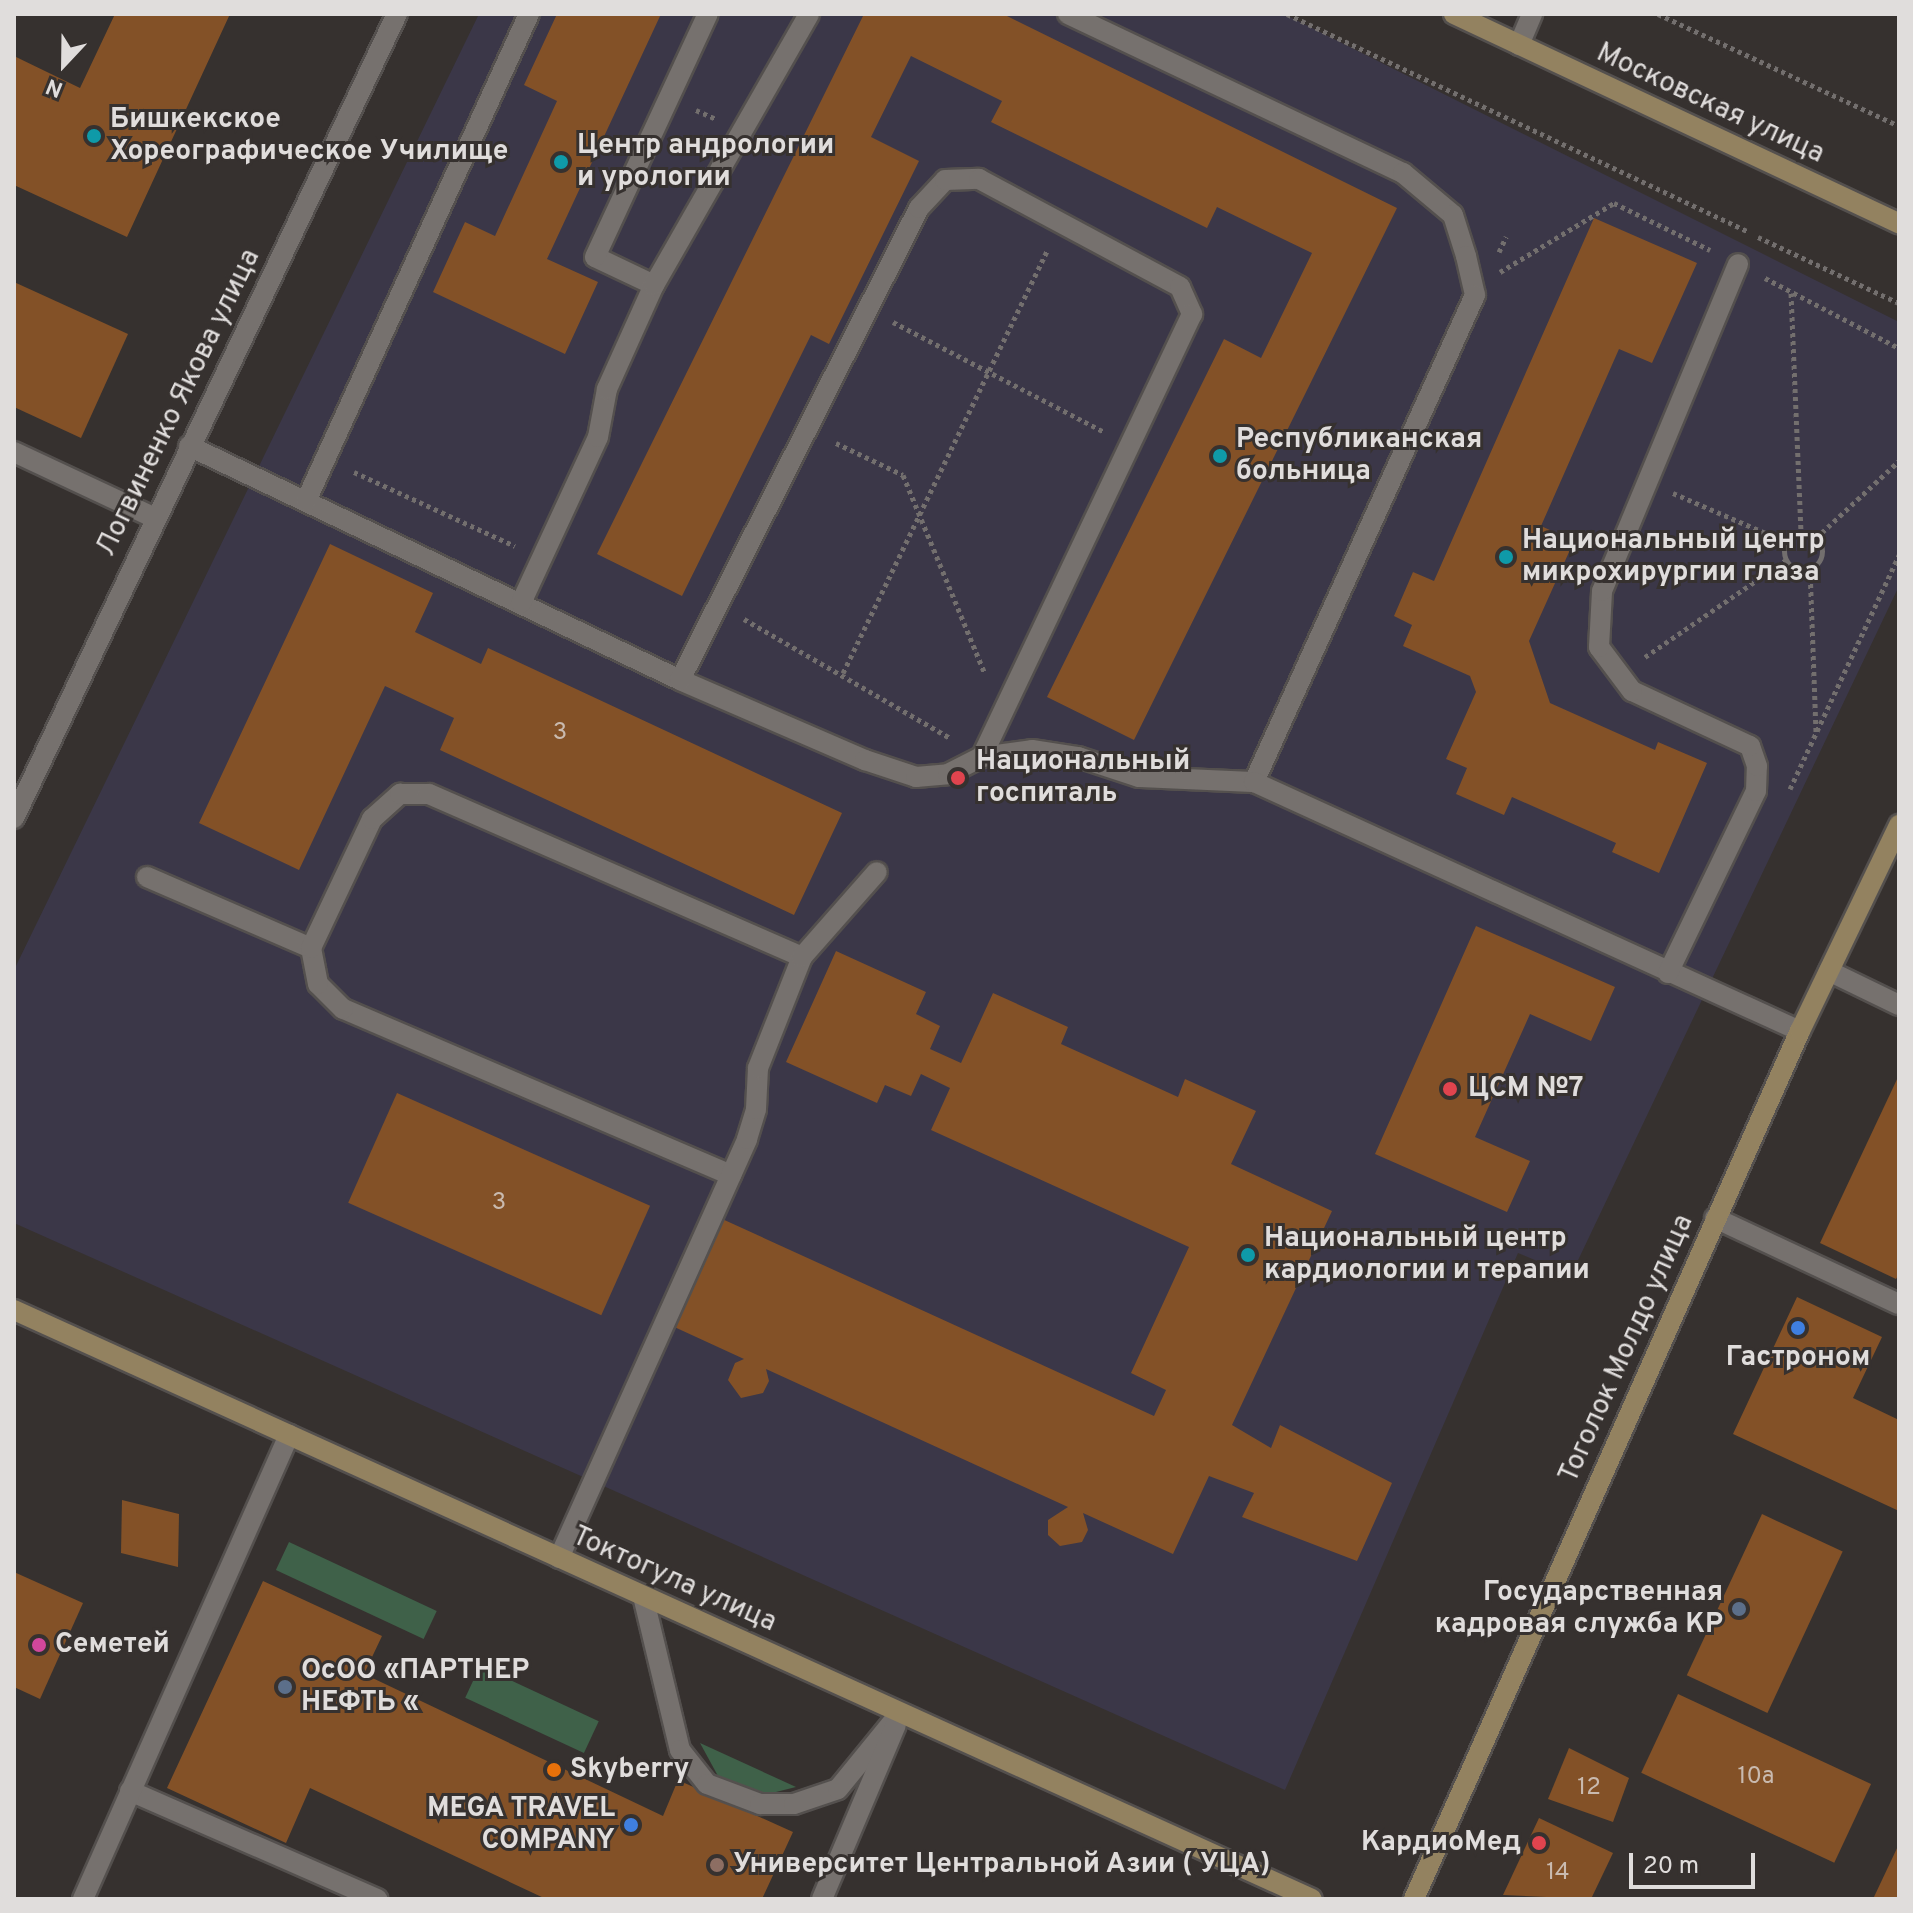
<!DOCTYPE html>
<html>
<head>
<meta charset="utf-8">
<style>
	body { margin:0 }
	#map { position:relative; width:1913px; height:1913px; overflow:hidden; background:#36312f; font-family:Overpass,sans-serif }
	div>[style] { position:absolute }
	.medical>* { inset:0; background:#3b3748 }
	.green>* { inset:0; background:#3f6149; transform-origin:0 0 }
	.building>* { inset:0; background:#835127; transform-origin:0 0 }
	.path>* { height:5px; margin-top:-2.5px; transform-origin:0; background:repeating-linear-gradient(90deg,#736f6e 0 4px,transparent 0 8px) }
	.path>.ring { margin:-2.5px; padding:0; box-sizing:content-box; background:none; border:5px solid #736f6e; border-radius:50% }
	.roads { filter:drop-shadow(2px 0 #54504e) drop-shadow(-2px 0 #54504e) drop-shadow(0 2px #54504e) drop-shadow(0 -2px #54504e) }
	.service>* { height:20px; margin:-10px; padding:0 10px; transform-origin:10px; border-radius:10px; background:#76716e }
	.minor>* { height:20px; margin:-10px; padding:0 10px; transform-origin:10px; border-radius:10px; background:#76716e }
	.tertiary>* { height:20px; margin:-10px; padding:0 10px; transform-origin:10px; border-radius:10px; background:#76716e }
	.secondary>* { height:20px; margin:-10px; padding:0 10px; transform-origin:10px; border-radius:10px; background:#938260 }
	.dots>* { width:22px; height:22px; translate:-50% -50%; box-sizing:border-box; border:4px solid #36312f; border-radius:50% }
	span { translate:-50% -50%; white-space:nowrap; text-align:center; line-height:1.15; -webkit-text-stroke:6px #36312f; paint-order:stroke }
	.number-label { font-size:24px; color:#c9baaf }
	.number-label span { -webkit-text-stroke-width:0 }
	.street-label { font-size:28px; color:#e0dddc }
	.poi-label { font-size:28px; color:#e0dddc; font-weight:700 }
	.left { translate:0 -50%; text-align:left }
	.right { translate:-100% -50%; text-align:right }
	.frame { position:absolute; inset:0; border:16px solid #e0dddc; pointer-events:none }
	.north { position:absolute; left:24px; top:24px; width:80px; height:80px; -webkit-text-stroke:6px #36312f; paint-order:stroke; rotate:202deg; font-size:22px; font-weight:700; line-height:32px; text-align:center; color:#e0dddc }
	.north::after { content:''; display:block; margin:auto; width:28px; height:36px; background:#e0dddc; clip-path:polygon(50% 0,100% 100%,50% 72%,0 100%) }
	.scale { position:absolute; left:1629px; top:1853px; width:126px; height:36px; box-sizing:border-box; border:4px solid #e0dddc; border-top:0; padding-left:10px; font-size:24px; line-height:28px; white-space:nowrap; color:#e0dddc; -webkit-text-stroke:6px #36312f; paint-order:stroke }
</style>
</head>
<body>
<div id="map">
	<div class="medical">
		<i style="clip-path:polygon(479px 14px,1284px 14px,1899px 322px,1899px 586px,1571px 1275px,1518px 1253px,1285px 1790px,14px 1223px,14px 970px)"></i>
	</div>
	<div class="green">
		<i style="left:289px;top:1542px;width:163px;height:31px;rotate:25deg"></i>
		<i style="left:480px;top:1666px;width:131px;height:35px;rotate:25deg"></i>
		<i style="clip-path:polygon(700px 1743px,796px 1787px,764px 1795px,738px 1787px,718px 1776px)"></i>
	</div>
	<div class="building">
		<i style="clip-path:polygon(115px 14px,230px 14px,127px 237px,14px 185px,14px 56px,80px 88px)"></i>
		<i style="clip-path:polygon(557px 14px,661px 14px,547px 259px,598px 282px,565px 354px,433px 292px,465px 222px,495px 236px,557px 101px,524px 85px)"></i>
		<i style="clip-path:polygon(864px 14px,1003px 14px,1397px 208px,1134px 740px,1047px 697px,1224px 339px,1261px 358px,1312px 253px,1217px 207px,1207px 228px,991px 122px,1002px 101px,911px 56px,871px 137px,919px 161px,829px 344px,811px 335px,682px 596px,597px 554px)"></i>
		<i style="clip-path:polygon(1594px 218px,1697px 263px,1652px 363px,1619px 349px,1541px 526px,1574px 541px,1529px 641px,1550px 703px,1655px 750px,1658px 742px,1707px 763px,1659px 873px,1612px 852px,1616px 843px,1512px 797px,1504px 815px,1456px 794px,1467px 768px,1446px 759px,1476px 692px,1470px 676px,1403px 646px,1412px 625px,1394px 616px,1413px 572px,1434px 581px)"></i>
		<i style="clip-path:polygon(14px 282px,128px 334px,81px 438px,14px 407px)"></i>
		<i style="clip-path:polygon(330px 544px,433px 593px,415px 632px,481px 664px,488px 648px,842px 813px,794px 915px,440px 750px,454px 718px,385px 686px,299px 870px,199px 823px)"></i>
		<i style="clip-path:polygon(1476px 926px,1615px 987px,1591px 1041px,1530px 1014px,1475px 1137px,1530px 1161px,1507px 1212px,1375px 1154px)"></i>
		<i style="clip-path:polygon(836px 951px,926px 992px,916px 1014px,940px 1026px,930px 1049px,961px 1063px,993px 993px,1068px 1027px,1061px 1044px,1178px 1097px,1185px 1079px,1256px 1111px,1231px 1164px,1332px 1211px,1232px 1425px,1271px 1448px,1280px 1425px,1392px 1483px,1357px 1561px,1242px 1517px,1254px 1493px,1209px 1476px,1173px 1554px,1083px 1513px,1088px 1530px,1082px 1542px,1060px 1546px,1048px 1535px,1048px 1520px,1068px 1507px,766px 1369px,769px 1381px,763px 1393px,741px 1398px,728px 1380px,735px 1363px,744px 1359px,670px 1325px,720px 1218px,1154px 1416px,1166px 1390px,1131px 1373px,1189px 1247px,931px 1130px,950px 1088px,921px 1074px,911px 1096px,885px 1085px,877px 1103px,786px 1062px)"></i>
		<i style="clip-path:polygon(1899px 1075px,1899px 1274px,1896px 1279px,1820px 1243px)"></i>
		<i style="left:397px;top:1093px;width:277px;height:120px;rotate:24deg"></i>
		<i style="clip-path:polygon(1797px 1297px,1882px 1337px,1853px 1398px,1899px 1420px,1899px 1511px,1733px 1434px)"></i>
		<i style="clip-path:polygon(122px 1500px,179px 1514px,178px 1567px,121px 1553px)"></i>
		<i style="left:1762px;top:1514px;width:89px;height:178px;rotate:25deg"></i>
		<i style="clip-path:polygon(14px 1572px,83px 1603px,40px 1699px,14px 1687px)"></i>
		<i style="clip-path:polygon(263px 1581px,382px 1636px,364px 1674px,663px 1816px,678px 1780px,793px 1832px,762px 1899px,546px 1899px,310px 1788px,286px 1843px,167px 1788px)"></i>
		<i style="left:1678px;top:1694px;width:213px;height:87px;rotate:25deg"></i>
		<i style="clip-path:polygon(1569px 1748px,1629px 1778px,1613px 1822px,1548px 1799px)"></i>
		<i style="clip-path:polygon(1539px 1818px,1613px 1853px,1591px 1899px,1503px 1895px)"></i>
		<i style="clip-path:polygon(1899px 1844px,1899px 1899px,1873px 1899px)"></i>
	</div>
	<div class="path">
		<i style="left:1287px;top:14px;width:511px;rotate:25.26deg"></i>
		<i style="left:1658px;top:14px;width:266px;rotate:24.9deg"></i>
		<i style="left:696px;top:110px;width:22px;rotate:24deg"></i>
		<i style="left:1758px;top:237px;width:156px;rotate:25.1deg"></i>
		<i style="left:1499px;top:252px;width:17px;rotate:-65deg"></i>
		<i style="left:1500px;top:272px;width:133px;rotate:-31.2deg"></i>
		<i style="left:1614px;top:203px;width:107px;rotate:26.1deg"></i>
		<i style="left:1765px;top:278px;width:151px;rotate:27.6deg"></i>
		<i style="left:1791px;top:293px;width:239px;rotate:87.6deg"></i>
		<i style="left:893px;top:322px;width:238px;rotate:27.5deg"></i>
		<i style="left:836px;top:443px;width:74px;rotate:25.5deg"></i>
		<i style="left:903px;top:475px;width:215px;rotate:67.6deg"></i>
		<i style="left:354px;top:472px;width:177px;rotate:24.7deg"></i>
		<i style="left:1673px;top:493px;width:123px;rotate:23.4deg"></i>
		<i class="ring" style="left:1784px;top:532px;width:33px;height:33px"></i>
		<i style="left:1816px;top:538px;width:113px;rotate:-42.9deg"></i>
		<i style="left:1810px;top:568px;width:165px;rotate:87.9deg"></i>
		<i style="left:744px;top:619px;width:238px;rotate:30deg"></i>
		<i style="left:1645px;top:657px;width:171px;rotate:-34.5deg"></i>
		<i style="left:843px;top:673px;width:471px;rotate:-64.2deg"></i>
		<i style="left:1790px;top:789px;width:258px;rotate:-65deg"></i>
	</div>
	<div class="roads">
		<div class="service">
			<i style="left:1068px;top:14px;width:371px;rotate:25.4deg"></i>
			<i style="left:1403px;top:173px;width:65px;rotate:40deg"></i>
			<i style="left:1453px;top:215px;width:43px;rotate:72.4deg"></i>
			<i style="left:1466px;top:256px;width:40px;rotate:77deg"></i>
			<i style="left:1475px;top:295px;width:535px;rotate:114.41deg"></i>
			<i style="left:1519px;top:45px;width:34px;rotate:-67deg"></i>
			<i style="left:654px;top:285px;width:65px;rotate:-154.6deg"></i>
			<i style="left:595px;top:257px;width:268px;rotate:-65.1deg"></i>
			<i style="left:189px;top:446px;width:544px;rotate:25.48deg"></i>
			<i style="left:680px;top:680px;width:202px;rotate:23.4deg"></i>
			<i style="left:865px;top:760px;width:54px;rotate:18.4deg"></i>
			<i style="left:916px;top:777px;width:32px;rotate:-5deg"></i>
			<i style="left:948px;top:774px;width:38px;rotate:-27deg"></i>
			<i style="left:982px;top:757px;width:50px;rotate:-8deg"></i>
			<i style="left:1032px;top:750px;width:47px;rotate:8.7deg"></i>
			<i style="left:1078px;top:757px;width:64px;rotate:18.2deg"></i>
			<i style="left:1139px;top:777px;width:115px;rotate:2.5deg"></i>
			<i style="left:1254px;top:782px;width:600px;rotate:24.52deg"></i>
			<i style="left:14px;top:452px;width:156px;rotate:25.1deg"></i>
			<i style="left:306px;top:501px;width:536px;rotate:-65.4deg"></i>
			<i style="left:521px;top:603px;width:183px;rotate:-65.1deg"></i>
			<i style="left:598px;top:437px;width:49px;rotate:-79.4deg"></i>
			<i style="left:607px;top:389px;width:114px;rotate:-65.7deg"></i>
			<i style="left:654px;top:285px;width:312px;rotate:-60.2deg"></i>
			<i style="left:680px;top:680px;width:529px;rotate:-63.14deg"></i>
			<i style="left:919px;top:208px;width:38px;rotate:-47deg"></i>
			<i style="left:945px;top:180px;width:34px;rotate:-2deg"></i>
			<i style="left:979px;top:179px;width:228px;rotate:28.2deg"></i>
			<i style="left:1180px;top:287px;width:30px;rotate:66deg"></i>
			<i style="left:1192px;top:314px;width:490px;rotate:115.4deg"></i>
			<i style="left:147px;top:877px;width:179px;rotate:23.4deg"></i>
			<i style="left:1668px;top:973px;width:202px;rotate:-64.2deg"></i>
			<i style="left:1756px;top:791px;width:25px;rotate:-88deg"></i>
			<i style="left:1757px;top:766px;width:21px;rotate:-109deg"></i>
			<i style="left:1750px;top:746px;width:130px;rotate:-155deg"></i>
			<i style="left:1632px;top:691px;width:55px;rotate:-126.9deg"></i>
			<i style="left:1599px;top:647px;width:56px;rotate:-86.9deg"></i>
			<i style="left:1602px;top:591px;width:354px;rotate:-67.4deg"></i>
			<i style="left:731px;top:1175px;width:422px;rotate:-156.8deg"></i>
			<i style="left:343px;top:1009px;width:35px;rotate:-135deg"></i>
			<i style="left:318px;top:984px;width:37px;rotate:-101deg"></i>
			<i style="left:311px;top:948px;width:143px;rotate:-64.7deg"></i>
			<i style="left:372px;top:819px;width:38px;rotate:-42deg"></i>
			<i style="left:400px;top:794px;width:29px"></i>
			<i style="left:429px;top:794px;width:407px;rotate:23.6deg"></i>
			<i style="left:559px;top:1558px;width:459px;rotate:-65.8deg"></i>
			<i style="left:747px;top:1139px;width:31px;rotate:-73deg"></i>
			<i style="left:756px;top:1109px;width:41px;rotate:-87.2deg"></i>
			<i style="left:758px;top:1068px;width:119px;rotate:-68.4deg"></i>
			<i style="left:802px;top:957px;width:113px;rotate:-48.6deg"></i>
			<i style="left:643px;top:1596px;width:158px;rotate:76.5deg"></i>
			<i style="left:680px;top:1750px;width:43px;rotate:51.5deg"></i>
			<i style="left:707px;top:1784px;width:57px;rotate:20.7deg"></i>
			<i style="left:760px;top:1804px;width:34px"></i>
			<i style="left:794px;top:1804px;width:46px;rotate:-18.8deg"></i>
			<i style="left:838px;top:1789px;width:98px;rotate:-50.8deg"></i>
			<i style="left:130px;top:1791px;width:270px;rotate:23.6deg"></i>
			<i style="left:83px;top:1899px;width:508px;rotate:-66.06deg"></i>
			<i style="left:822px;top:1899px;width:189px;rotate:-67deg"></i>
		</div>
		<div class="minor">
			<i style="left:1829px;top:971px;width:78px;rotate:25.9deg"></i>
			<i style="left:1715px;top:1218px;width:203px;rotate:25.1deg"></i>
		</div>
		<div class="tertiary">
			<i style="left:14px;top:818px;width:891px;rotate:-64.53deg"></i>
		</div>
		<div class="secondary">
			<i style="left:1454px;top:14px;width:492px;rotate:25.2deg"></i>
			<i style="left:14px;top:1310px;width:1425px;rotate:24.41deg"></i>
			<i style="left:1414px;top:1899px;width:950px;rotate:-66.03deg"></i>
			<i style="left:1800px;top:1031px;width:229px;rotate:-64.3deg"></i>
		</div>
	</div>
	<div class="dots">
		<i style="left:94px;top:136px;background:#0f9aa8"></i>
		<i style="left:561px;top:162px;background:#0f9aa8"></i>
		<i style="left:1220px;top:456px;background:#0f9aa8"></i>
		<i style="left:1506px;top:557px;background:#0f9aa8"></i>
		<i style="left:958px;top:778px;background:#e0444e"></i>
		<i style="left:1450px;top:1089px;background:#e0444e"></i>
		<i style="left:1248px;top:1255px;background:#0f9aa8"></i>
		<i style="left:1798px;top:1328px;background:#3f7fe0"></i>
		<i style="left:1739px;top:1609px;background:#5c6f8a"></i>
		<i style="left:39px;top:1645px;background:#d1479c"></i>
		<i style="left:285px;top:1687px;background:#5c6f8a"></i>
		<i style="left:554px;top:1770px;background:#e8710a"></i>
		<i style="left:631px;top:1825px;background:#3f7fe0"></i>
		<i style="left:1539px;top:1843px;background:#e0444e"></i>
		<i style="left:717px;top:1865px;background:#8d6e63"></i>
	</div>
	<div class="number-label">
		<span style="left:560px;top:734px">3</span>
		<span style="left:499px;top:1204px">3</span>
		<span style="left:1756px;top:1778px">10a</span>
		<span style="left:1589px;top:1789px">12</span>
		<span style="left:1558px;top:1874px">14</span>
	</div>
	<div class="street-label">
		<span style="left:1710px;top:104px;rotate:25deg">Московская улица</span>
		<span style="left:179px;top:403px;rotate:-64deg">Логвиненко Якова улица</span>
		<span style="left:1627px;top:1349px;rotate:-66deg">Тоголок Молдо улица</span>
		<span style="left:674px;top:1580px;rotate:24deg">Токтогула улица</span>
	</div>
	<div class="poi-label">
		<span class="left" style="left:110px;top:136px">Бишкекское<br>Хореографическое Училище</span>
		<span class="left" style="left:577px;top:162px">Центр андрологии<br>и урологии</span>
		<span class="left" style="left:1236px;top:456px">Республиканская<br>больница</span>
		<span class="left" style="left:1522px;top:557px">Национальный центр<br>микрохирургии глаза</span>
		<span class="left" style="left:976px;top:778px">Национальный<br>госпиталь</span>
		<span class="left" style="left:1468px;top:1089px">ЦСМ №7</span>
		<span class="left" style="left:1264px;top:1255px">Национальный центр<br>кардиологии и терапии</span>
		<span style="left:1798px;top:1358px">Гастроном</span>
		<span class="right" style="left:1723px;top:1609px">Государственная<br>кадровая служба КР</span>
		<span class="left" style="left:55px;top:1645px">Семетей</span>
		<span class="left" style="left:301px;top:1687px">ОсОО «ПАРТНЕР<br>НЕФТЬ «</span>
		<span class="left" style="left:570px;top:1770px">Skyberry</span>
		<span class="right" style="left:615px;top:1825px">MEGA TRAVEL<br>COMPANY</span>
		<span class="right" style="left:1521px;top:1843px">КардиоМед</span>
		<span class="left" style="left:733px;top:1865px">Университет Центральной Азии ( УЦА)</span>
	</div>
	<div class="frame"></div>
	<div class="north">N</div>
	<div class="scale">20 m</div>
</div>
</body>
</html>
